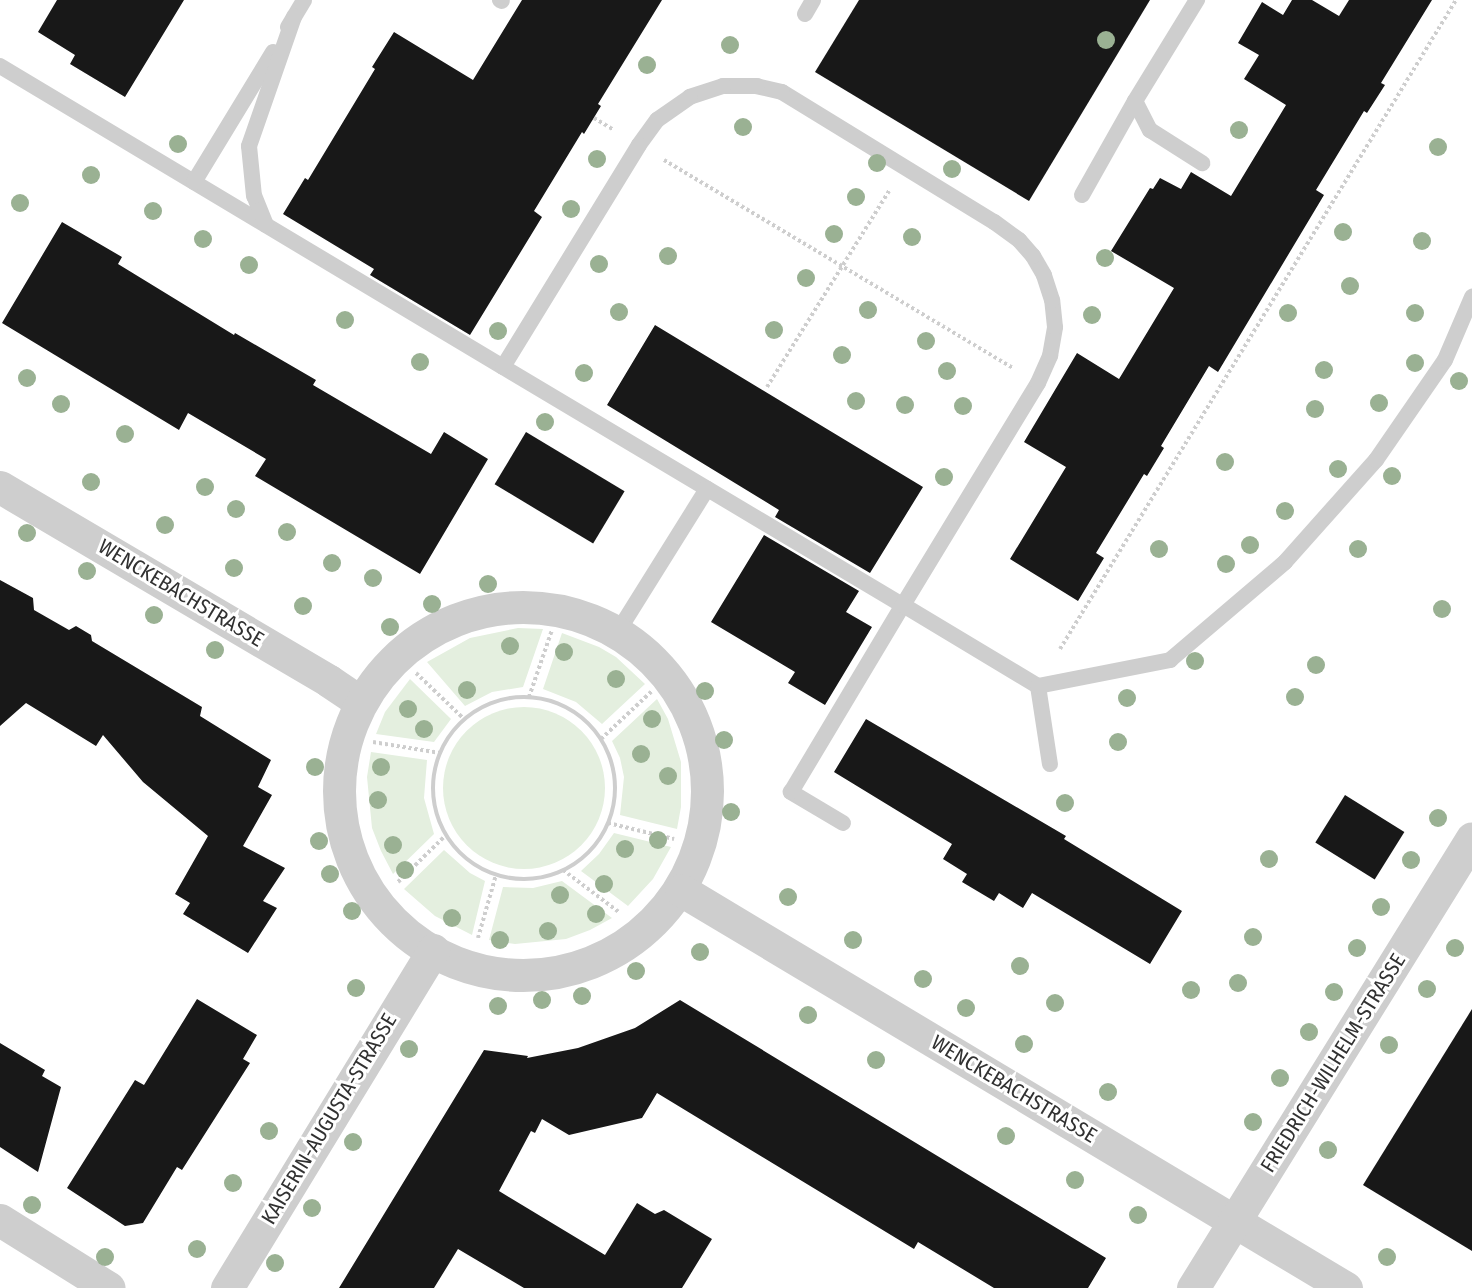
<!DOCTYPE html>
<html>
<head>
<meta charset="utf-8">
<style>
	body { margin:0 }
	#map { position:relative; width:1472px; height:1288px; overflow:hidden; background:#fff; font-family:"Fira Sans Condensed",sans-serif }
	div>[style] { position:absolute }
	.green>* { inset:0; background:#e4efdf }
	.round { border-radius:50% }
	.building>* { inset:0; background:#181818; transform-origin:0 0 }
	.path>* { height:4px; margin-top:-2px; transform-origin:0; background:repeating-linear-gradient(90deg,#cecece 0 3px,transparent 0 6px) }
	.path>.ring { margin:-2px; padding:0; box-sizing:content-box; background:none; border:4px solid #cecece; border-radius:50% }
	.service>* { height:16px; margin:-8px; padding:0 8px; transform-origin:8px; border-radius:8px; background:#cecece }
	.minor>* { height:33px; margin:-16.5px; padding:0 16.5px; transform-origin:16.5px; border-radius:16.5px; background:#cecece }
	.minor>.ring { margin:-16.5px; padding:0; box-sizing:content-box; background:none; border:33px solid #cecece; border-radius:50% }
	.trees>* { width:18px; height:18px; margin:-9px; border-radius:50%; background:#9ab193 }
	span { translate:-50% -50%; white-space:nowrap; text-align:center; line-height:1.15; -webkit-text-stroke:6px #fff; paint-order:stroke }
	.street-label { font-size:21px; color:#313131 }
</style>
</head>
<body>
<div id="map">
	<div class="green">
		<i style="clip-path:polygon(518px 628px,543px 629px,523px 687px,492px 692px,465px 706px,427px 662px,470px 638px)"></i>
		<i style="clip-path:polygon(562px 633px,599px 647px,616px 657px,645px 684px,602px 724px,576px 702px,543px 689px)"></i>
		<i style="clip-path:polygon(410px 679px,451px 719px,434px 742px,376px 734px,385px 712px)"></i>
		<i style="clip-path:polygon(657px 699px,668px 719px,681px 762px,681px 807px,677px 829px,620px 815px,624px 777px,620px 758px,612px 741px)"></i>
		<i class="round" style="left:443px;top:707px;width:162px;height:162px"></i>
		<i style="clip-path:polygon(371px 752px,427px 760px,424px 798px,434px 834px,393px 874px,381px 851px,372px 828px,367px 777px)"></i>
		<i style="clip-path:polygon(614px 833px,671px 847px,653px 879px,628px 906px,581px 871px,599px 854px)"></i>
		<i style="clip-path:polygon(444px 850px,470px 873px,485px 881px,472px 935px,435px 916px,404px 889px)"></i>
		<i style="clip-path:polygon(562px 881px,612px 918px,590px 930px,566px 939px,515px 944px,489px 940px,503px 887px,533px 888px)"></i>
	</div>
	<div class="building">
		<i style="clip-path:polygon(57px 0,184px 0,125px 97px,70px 64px,75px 55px,38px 32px)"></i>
		<i style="clip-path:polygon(522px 0,662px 0,598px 104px,601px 106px,584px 134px,582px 132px,534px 211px,542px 217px,470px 335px,370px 275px,374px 269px,283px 214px,305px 178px,308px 180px,375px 69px,372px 67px,394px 32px,473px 80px)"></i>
		<i style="clip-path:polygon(859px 0,1150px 0,1029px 201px,815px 72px)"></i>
		<i style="clip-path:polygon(1292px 0,1312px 0,1339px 16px,1349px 0,1432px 0,1381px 83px,1385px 85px,1367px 113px,1364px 111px,1316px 190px,1324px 195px,1218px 372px,1209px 366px,1161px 446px,1164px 448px,1147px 476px,1144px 474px,1096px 553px,1104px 558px,1078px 601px,1010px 559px,1066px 467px,1024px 442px,1077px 353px,1119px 379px,1174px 288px,1111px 251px,1150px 188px,1153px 189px,1160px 178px,1181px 189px,1191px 172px,1231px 196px,1286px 105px,1244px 79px,1259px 55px,1238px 43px,1262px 2px,1283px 15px)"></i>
		<i style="clip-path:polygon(62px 222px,122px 257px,118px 264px,234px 335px,235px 333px,316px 380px,313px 385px,431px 454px,444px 432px,488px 459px,420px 574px,255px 476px,266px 459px,188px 413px,179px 430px,2px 323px)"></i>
		<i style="clip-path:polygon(655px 325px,923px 487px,870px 573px,775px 517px,779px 510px,607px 405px)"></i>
		<i style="left:526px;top:432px;width:115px;height:61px;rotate:31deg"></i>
		<i style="clip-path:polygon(764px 535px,859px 591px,846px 612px,872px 627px,825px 705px,788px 683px,795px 672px,711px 622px)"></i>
		<i style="clip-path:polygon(0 580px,33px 598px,34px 610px,69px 630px,76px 626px,91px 635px,92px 641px,202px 707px,200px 716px,271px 760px,258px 787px,272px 795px,243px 846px,285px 868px,263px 901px,277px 908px,248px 953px,183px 914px,190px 903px,175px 894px,208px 836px,143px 782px,103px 735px,96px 746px,26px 703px,0 726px)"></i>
		<i style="clip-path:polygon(866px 719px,1066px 836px,1064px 839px,1182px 911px,1150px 964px,1032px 893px,1023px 908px,999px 893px,994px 901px,962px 882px,967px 874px,943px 859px,952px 844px,834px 772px)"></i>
		<i style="left:1345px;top:795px;width:70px;height:56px;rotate:32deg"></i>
		<i style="clip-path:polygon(197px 999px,257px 1035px,243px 1059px,250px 1063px,182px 1170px,177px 1167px,143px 1223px,125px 1226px,67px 1188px,135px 1080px,144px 1085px)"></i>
		<i style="clip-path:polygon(680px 1000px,1106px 1258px,1088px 1288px,994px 1288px,918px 1242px,914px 1249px,657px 1093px,642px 1118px,569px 1135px,542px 1119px,535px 1133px,531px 1131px,499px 1191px,605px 1255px,637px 1203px,655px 1214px,664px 1210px,712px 1239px,682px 1288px,524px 1288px,458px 1249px,434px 1288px,339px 1288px,484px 1050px,528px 1056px,527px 1058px,578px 1048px,635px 1028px)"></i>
		<i style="clip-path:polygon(1472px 1009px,1472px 1251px,1363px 1185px)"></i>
		<i style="clip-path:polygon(0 1043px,45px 1070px,42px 1076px,61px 1087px,38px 1172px,0 1147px)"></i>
	</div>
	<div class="path">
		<i style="left:594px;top:118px;width:23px;rotate:31deg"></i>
		<i style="left:664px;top:160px;width:406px;rotate:30.8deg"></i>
		<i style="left:767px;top:387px;width:231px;rotate:-58.1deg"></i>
		<i style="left:1060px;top:649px;width:760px;rotate:-58.61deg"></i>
		<i style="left:416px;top:673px;width:66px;rotate:43.8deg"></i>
		<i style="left:529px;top:697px;width:71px;rotate:-71.1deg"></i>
		<i class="ring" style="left:433px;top:697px;width:178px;height:178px"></i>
		<i style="left:601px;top:739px;width:70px;rotate:-43.3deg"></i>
		<i style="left:373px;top:742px;width:68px;rotate:9.3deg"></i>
		<i style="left:608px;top:823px;width:68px;rotate:13.6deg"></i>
		<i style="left:563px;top:870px;width:70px;rotate:36.9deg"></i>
		<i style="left:398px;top:882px;width:67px;rotate:-44.4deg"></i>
		<i style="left:478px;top:938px;width:66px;rotate:-74.1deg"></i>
	</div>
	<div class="service">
		<i style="left:500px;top:0;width:2px;rotate:27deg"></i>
		<i style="left:805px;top:14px;width:16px;rotate:-60deg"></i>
		<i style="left:288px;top:27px;width:31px;rotate:-59deg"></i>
		<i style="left:0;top:66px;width:586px;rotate:30.9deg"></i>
		<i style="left:503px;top:367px;width:465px;rotate:30.8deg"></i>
		<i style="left:903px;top:605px;width:260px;rotate:-58.7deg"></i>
		<i style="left:1038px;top:383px;width:30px;rotate:-66deg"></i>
		<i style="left:1050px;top:356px;width:29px;rotate:-80deg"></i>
		<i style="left:1055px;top:327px;width:27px;rotate:-96deg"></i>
		<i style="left:1052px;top:300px;width:26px;rotate:-108deg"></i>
		<i style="left:1044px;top:275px;width:22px;rotate:-120deg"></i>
		<i style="left:1033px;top:256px;width:21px;rotate:-131deg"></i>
		<i style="left:1019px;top:240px;width:31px;rotate:-144deg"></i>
		<i style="left:994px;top:222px;width:249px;rotate:-148.5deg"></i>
		<i style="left:782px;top:92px;width:26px;rotate:-167deg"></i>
		<i style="left:757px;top:86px;width:34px;rotate:180deg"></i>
		<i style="left:723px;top:86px;width:35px;rotate:162deg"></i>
		<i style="left:690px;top:97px;width:40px;rotate:145.1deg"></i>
		<i style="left:657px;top:120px;width:31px;rotate:126deg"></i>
		<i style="left:639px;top:145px;width:260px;rotate:121.5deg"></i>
		<i style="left:1135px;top:101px;width:33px;rotate:63deg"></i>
		<i style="left:1150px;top:130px;width:62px;rotate:32.4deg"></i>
		<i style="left:194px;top:182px;width:152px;rotate:-58.7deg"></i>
		<i style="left:1082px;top:195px;width:108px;rotate:-60.6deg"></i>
		<i style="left:1135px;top:101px;width:119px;rotate:-58.5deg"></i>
		<i style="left:266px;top:225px;width:31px;rotate:-112deg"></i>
		<i style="left:254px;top:196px;width:50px;rotate:-95.7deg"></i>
		<i style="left:249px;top:146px;width:137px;rotate:-70.8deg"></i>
		<i style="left:617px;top:633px;width:170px;rotate:-58deg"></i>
		<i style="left:1038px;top:686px;width:79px;rotate:81.3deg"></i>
		<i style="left:843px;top:823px;width:61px;rotate:-149.2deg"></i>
		<i style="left:791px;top:792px;width:218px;rotate:-59.1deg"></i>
		<i style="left:903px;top:605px;width:157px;rotate:31deg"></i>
		<i style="left:1038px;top:686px;width:135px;rotate:-11.1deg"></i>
		<i style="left:1170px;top:660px;width:151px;rotate:-40.4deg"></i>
		<i style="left:1285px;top:562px;width:137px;rotate:-48.3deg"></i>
		<i style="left:1376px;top:460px;width:121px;rotate:-55.4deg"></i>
		<i style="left:1445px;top:360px;width:69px;rotate:-66.8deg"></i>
	</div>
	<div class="minor">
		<i style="left:0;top:487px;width:382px;rotate:30.5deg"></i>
		<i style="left:329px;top:681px;width:37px;rotate:34deg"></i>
		<i class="ring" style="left:339px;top:607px;width:335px;height:335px"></i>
		<i style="left:681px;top:890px;width:775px;rotate:30.9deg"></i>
		<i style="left:0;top:1220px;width:128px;rotate:32deg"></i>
		<i style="left:227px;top:1288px;width:396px;rotate:-58.6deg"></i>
		<i style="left:1193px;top:1288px;width:529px;rotate:-58.2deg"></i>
	</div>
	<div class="trees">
		<i style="left:1106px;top:40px"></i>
		<i style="left:730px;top:45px"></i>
		<i style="left:647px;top:65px"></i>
		<i style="left:743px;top:127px"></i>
		<i style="left:1239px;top:130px"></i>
		<i style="left:178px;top:144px"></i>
		<i style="left:1438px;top:147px"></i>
		<i style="left:597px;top:159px"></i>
		<i style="left:877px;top:163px"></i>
		<i style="left:952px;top:169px"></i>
		<i style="left:91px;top:175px"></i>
		<i style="left:856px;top:197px"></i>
		<i style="left:20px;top:203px"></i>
		<i style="left:571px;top:209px"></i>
		<i style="left:153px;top:211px"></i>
		<i style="left:1343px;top:232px"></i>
		<i style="left:834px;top:234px"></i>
		<i style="left:912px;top:237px"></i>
		<i style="left:203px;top:239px"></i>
		<i style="left:1422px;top:241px"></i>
		<i style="left:668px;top:256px"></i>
		<i style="left:1105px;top:258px"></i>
		<i style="left:599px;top:264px"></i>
		<i style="left:249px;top:265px"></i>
		<i style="left:806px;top:278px"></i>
		<i style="left:1350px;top:286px"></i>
		<i style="left:868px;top:310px"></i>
		<i style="left:619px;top:312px"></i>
		<i style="left:1288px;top:313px"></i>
		<i style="left:1415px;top:313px"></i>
		<i style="left:1092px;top:315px"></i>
		<i style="left:345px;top:320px"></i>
		<i style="left:774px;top:330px"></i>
		<i style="left:498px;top:331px"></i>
		<i style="left:926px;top:341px"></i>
		<i style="left:842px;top:355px"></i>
		<i style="left:420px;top:362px"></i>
		<i style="left:1415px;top:363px"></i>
		<i style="left:1324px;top:370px"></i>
		<i style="left:947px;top:371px"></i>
		<i style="left:584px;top:373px"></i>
		<i style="left:27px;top:378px"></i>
		<i style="left:1459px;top:381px"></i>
		<i style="left:856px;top:401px"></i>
		<i style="left:1379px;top:403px"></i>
		<i style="left:61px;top:404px"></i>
		<i style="left:905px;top:405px"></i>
		<i style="left:963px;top:406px"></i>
		<i style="left:1315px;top:409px"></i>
		<i style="left:545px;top:422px"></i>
		<i style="left:125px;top:434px"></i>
		<i style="left:1225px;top:462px"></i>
		<i style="left:1338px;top:469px"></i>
		<i style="left:1392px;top:476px"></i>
		<i style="left:944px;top:477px"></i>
		<i style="left:91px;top:482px"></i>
		<i style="left:205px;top:487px"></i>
		<i style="left:236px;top:509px"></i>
		<i style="left:1285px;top:511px"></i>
		<i style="left:165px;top:525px"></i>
		<i style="left:287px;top:532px"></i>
		<i style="left:27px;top:533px"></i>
		<i style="left:1250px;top:545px"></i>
		<i style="left:1159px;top:549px"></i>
		<i style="left:1358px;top:549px"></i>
		<i style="left:332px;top:563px"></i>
		<i style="left:1226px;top:564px"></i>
		<i style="left:234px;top:568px"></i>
		<i style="left:87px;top:571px"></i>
		<i style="left:373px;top:578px"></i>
		<i style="left:488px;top:584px"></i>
		<i style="left:432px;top:604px"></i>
		<i style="left:303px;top:606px"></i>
		<i style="left:1442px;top:609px"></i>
		<i style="left:154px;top:615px"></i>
		<i style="left:390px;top:627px"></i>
		<i style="left:510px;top:646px"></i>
		<i style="left:215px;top:650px"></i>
		<i style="left:564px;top:652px"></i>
		<i style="left:1195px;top:661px"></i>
		<i style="left:1316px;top:665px"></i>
		<i style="left:616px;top:679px"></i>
		<i style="left:467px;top:690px"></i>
		<i style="left:705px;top:691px"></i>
		<i style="left:1295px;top:697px"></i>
		<i style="left:1127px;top:698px"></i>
		<i style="left:408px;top:709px"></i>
		<i style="left:652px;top:719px"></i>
		<i style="left:424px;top:729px"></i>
		<i style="left:724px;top:740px"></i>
		<i style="left:1118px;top:742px"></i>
		<i style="left:641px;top:754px"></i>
		<i style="left:315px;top:767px"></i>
		<i style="left:381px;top:767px"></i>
		<i style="left:668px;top:776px"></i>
		<i style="left:378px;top:800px"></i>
		<i style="left:1065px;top:803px"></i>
		<i style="left:731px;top:812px"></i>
		<i style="left:1438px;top:818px"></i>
		<i style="left:658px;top:840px"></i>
		<i style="left:319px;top:841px"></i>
		<i style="left:393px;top:845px"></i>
		<i style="left:625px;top:849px"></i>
		<i style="left:1269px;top:859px"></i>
		<i style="left:1411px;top:860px"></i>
		<i style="left:405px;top:870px"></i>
		<i style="left:330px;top:874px"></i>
		<i style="left:604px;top:884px"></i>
		<i style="left:560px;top:895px"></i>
		<i style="left:788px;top:897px"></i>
		<i style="left:1381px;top:907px"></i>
		<i style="left:352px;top:911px"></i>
		<i style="left:596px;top:914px"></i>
		<i style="left:452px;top:918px"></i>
		<i style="left:548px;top:931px"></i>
		<i style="left:1253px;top:937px"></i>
		<i style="left:500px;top:940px"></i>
		<i style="left:853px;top:940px"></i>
		<i style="left:1357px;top:948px"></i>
		<i style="left:1455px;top:948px"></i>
		<i style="left:700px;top:952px"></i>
		<i style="left:1020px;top:966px"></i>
		<i style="left:636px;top:971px"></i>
		<i style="left:923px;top:979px"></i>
		<i style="left:1238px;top:983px"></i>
		<i style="left:356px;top:988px"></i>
		<i style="left:1427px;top:989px"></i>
		<i style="left:1191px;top:990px"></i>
		<i style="left:1334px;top:992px"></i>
		<i style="left:582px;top:996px"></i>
		<i style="left:542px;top:1000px"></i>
		<i style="left:1055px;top:1003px"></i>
		<i style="left:498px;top:1006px"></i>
		<i style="left:966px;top:1008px"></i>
		<i style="left:808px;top:1015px"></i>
		<i style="left:1309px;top:1032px"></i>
		<i style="left:1024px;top:1044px"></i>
		<i style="left:1389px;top:1045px"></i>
		<i style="left:409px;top:1049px"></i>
		<i style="left:876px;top:1060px"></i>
		<i style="left:1280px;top:1078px"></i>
		<i style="left:1108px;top:1092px"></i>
		<i style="left:1253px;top:1122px"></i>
		<i style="left:269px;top:1131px"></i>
		<i style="left:1006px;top:1136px"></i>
		<i style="left:353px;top:1142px"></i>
		<i style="left:1328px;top:1150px"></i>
		<i style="left:1075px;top:1180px"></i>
		<i style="left:233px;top:1183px"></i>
		<i style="left:32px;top:1205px"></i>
		<i style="left:312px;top:1208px"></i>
		<i style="left:1138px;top:1215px"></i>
		<i style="left:197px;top:1249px"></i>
		<i style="left:105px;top:1257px"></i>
		<i style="left:1387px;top:1257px"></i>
		<i style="left:275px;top:1263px"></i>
	</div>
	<div class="street-label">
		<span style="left:181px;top:593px;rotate:31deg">WENCKEBACHSTRASSE</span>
		<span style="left:1333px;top:1063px;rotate:-58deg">FRIEDRICH-WILHELM-STRASSE</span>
		<span style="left:1014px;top:1089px;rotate:31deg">WENCKEBACHSTRASSE</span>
		<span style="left:329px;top:1119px;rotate:-59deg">KAISERIN-AUGUSTA-STRASSE</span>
	</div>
</div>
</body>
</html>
